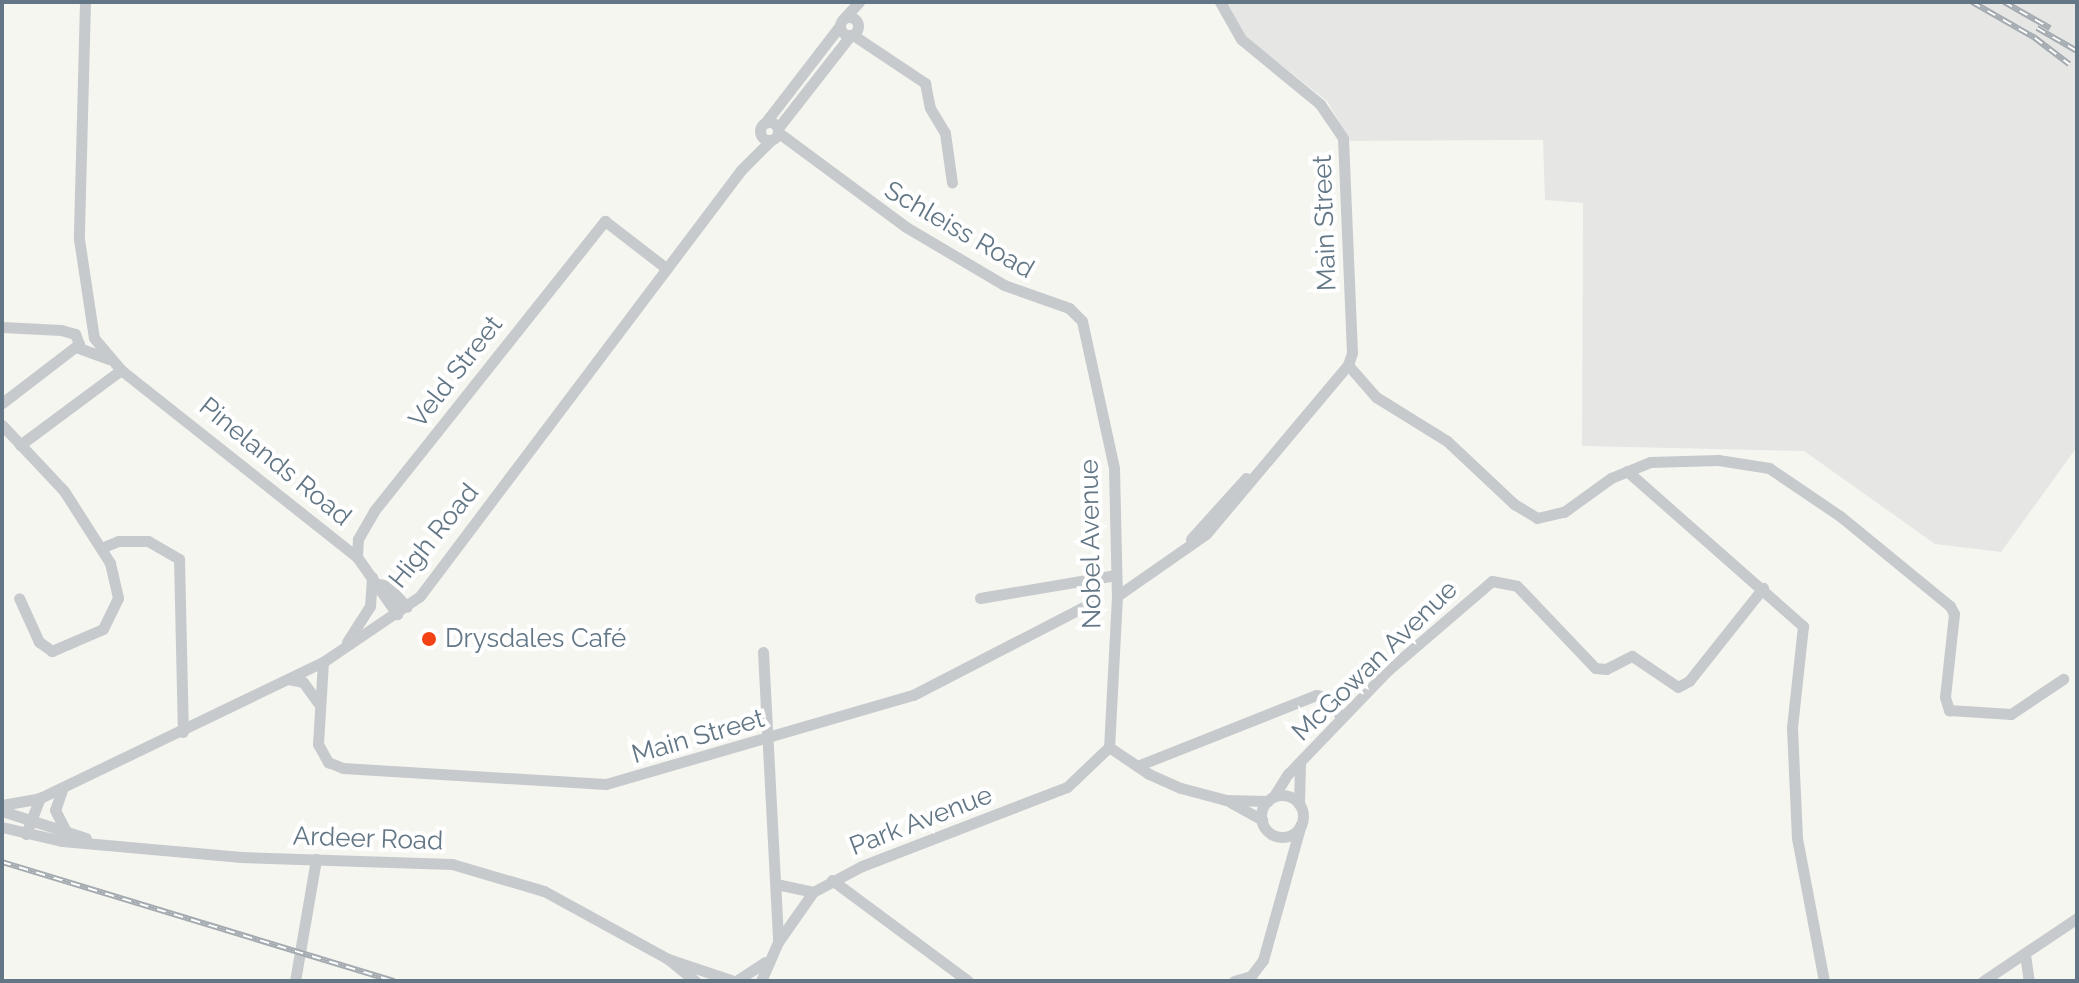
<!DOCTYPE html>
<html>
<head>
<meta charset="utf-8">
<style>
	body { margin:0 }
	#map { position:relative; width:2079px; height:983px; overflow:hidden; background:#f6f6f1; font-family:Raleway,sans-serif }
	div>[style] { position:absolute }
	.built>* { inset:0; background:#e6e7e5 }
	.minor>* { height:11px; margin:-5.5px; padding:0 5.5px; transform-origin:5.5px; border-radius:5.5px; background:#c7cacd }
	.minor>.ring { margin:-5.5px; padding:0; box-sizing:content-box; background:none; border:11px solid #c7cacd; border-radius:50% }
	.rail>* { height:6px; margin-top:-3px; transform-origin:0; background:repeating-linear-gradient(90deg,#fff 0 9px,#a4abb0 0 18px); box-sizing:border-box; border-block:2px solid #a4abb0 }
	.dots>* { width:22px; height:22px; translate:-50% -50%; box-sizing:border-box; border:4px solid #fff; border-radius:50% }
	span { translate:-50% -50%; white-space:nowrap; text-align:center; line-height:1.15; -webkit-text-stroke:8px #fff; paint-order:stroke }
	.street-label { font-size:26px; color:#627685 }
	.poi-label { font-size:26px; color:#627685 }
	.left { translate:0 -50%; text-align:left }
	.frame { position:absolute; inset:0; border:4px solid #627685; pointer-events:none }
</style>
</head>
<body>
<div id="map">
	<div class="built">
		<i style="clip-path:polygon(1223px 2px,2077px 2px,2077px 447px,2001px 552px,1935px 544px,1804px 451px,1582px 446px,1583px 203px,1545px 200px,1543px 140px,1350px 141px,1327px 101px,1243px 35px)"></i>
	</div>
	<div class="minor">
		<i style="left:85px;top:2px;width:237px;rotate:91.5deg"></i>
		<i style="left:79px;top:239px;width:100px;rotate:81.4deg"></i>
		<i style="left:94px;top:338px;width:42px;rotate:49.8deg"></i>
		<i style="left:121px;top:370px;width:301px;rotate:38.4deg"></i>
		<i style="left:357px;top:557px;width:70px;rotate:54.9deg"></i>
		<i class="ring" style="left:840px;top:17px;width:7px;height:7px"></i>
		<i style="left:844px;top:18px;width:22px;rotate:-47deg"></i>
		<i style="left:853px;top:35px;width:87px;rotate:33.7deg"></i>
		<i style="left:925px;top:83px;width:25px;rotate:79deg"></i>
		<i style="left:930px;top:108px;width:29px;rotate:59deg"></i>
		<i style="left:945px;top:133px;width:50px;rotate:82deg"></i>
		<i class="ring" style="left:760px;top:122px;width:7px;height:7px"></i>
		<i style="left:765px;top:123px;width:121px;rotate:-52.4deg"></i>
		<i style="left:778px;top:128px;width:117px;rotate:-52deg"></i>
		<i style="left:779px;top:133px;width:158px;rotate:36.5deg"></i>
		<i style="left:906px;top:227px;width:114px;rotate:30.6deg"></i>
		<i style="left:1004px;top:285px;width:69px;rotate:19.5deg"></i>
		<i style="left:1069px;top:308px;width:18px;rotate:45deg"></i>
		<i style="left:1082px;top:321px;width:150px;rotate:77.7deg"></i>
		<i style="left:1114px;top:468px;width:128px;rotate:88.7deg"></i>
		<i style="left:1117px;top:596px;width:151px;rotate:93deg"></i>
		<i style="left:2px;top:327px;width:59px;rotate:2.9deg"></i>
		<i style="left:61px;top:330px;width:15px;rotate:16deg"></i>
		<i style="left:75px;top:334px;width:11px;rotate:68deg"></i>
		<i style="left:79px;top:344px;width:97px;rotate:142.5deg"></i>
		<i style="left:76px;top:347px;width:35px;rotate:20deg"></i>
		<i style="left:1348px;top:365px;width:43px;rotate:48.8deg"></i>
		<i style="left:1376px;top:397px;width:84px;rotate:31.8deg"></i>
		<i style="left:1447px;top:441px;width:92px;rotate:43.2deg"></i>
		<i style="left:1514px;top:504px;width:27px;rotate:31deg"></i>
		<i style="left:1537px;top:518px;width:28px;rotate:-13deg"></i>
		<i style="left:1564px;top:512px;width:58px;rotate:-35.9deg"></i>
		<i style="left:1611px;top:478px;width:42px;rotate:-22.3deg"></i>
		<i style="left:1650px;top:462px;width:68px;rotate:-1.7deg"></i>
		<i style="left:1718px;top:460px;width:52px;rotate:8.9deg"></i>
		<i style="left:1769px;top:468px;width:86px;rotate:34.1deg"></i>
		<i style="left:1840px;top:516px;width:142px;rotate:39.3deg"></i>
		<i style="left:1950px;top:606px;width:9px;rotate:63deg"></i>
		<i style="left:1954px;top:614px;width:83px;rotate:96.2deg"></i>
		<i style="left:1945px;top:697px;width:14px;rotate:73deg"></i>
		<i style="left:1949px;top:710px;width:62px;rotate:3.7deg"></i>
		<i style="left:2011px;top:714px;width:63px;rotate:-33.9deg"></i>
		<i style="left:2px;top:425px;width:91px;rotate:46.8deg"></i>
		<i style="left:64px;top:491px;width:85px;rotate:57.4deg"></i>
		<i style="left:110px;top:563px;width:36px;rotate:77deg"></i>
		<i style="left:118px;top:598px;width:34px;rotate:116deg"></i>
		<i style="left:103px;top:629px;width:56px;rotate:156.7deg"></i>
		<i style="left:52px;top:651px;width:16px;rotate:-145deg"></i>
		<i style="left:39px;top:642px;width:48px;rotate:-114.4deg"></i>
		<i style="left:20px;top:445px;width:126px;rotate:-36.6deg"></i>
		<i style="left:1627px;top:471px;width:235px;rotate:41.4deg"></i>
		<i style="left:1803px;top:626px;width:103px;rotate:96.2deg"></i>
		<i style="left:1792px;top:728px;width:110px;rotate:87.4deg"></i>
		<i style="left:1797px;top:838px;width:146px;rotate:79.3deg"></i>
		<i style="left:1191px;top:539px;width:82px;rotate:-48deg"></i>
		<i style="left:101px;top:548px;width:18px;rotate:-22deg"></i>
		<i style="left:118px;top:541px;width:30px"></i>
		<i style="left:148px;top:541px;width:36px;rotate:30deg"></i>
		<i style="left:179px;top:559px;width:173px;rotate:88.7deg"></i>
		<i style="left:357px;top:557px;width:18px;rotate:-87deg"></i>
		<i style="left:358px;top:539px;width:32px;rotate:-60deg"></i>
		<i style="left:374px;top:511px;width:371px;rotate:-51.5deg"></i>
		<i style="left:605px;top:221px;width:78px;rotate:37.7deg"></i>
		<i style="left:378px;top:584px;width:10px;rotate:11deg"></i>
		<i style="left:388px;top:586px;width:28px;rotate:48deg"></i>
		<i style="left:1117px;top:596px;width:108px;rotate:-34.9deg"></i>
		<i style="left:1206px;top:534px;width:221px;rotate:-50deg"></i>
		<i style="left:1348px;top:365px;width:13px;rotate:-72deg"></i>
		<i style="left:1352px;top:353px;width:215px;rotate:-92.4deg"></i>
		<i style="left:1343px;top:138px;width:41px;rotate:-124.1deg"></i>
		<i style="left:1320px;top:104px;width:102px;rotate:-140.6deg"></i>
		<i style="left:1241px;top:39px;width:43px;rotate:-119.6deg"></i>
		<i style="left:980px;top:598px;width:138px;rotate:-9.6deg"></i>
		<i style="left:347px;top:642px;width:43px;rotate:-57.4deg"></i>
		<i style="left:370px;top:606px;width:29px;rotate:-86deg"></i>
		<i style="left:763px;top:652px;width:290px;rotate:87deg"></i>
		<i style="left:323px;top:662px;width:82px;rotate:93.5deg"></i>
		<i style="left:318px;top:744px;width:21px;rotate:61deg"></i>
		<i style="left:328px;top:762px;width:16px;rotate:22deg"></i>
		<i style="left:343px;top:768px;width:263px;rotate:3.5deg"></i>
		<i style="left:606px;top:784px;width:320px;rotate:-16.2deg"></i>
		<i style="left:913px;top:695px;width:198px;rotate:-27.3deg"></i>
		<i style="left:288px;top:679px;width:15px;rotate:11deg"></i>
		<i style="left:303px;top:682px;width:26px;rotate:54deg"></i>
		<i style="left:1109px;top:747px;width:48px;rotate:34deg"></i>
		<i style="left:1149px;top:774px;width:35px;rotate:24deg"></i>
		<i style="left:1181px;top:788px;width:47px;rotate:14.9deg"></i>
		<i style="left:1226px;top:800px;width:42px;rotate:1.4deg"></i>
		<i style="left:1137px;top:766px;width:193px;rotate:-21.6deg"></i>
		<i style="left:1316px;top:695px;width:14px;rotate:12deg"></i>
		<i style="left:1330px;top:698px;width:23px;rotate:61deg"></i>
		<i style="left:62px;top:790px;width:21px;rotate:109deg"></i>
		<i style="left:55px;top:810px;width:22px;rotate:63deg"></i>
		<i class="ring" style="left:1261px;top:795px;width:31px;height:31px"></i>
		<i style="left:1274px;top:796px;width:26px;rotate:-58deg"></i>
		<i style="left:1288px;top:774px;width:143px;rotate:-46.1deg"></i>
		<i style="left:1387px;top:671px;width:138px;rotate:-40.6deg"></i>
		<i style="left:1492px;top:581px;width:25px;rotate:11deg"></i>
		<i style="left:1517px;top:586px;width:113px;rotate:46.4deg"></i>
		<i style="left:1595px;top:668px;width:11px;rotate:5deg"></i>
		<i style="left:1606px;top:669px;width:29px;rotate:-27deg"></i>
		<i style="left:1632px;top:656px;width:55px;rotate:34deg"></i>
		<i style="left:1678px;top:687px;width:13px;rotate:-29deg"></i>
		<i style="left:1689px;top:681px;width:119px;rotate:-51.5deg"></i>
		<i style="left:1230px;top:802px;width:37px;rotate:29deg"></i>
		<i style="left:1299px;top:804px;width:41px;rotate:-88.6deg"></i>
		<i style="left:2px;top:805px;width:39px;rotate:-10deg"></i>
		<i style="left:2px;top:811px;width:88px;rotate:17.8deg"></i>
		<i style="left:2px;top:827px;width:62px;rotate:13.1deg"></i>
		<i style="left:62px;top:841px;width:180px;rotate:5.1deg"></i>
		<i style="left:241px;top:857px;width:211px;rotate:1.9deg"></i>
		<i style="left:452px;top:864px;width:96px;rotate:16.4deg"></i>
		<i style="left:544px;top:891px;width:141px;rotate:28.7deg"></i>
		<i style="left:668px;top:959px;width:70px;rotate:18.4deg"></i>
		<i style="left:26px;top:834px;width:39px;rotate:-69deg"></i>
		<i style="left:40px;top:798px;width:314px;rotate:-25.7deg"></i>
		<i style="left:323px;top:662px;width:117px;rotate:-34.2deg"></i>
		<i style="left:420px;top:596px;width:533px;rotate:-53deg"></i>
		<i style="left:741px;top:170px;width:41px;rotate:-45deg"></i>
		<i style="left:832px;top:880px;width:169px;rotate:36.6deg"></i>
		<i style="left:776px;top:884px;width:38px;rotate:12deg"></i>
		<i style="left:2025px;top:954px;width:27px;rotate:82deg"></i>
		<i style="left:668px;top:959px;width:35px;rotate:39deg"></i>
		<i style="left:739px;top:979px;width:31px;rotate:-33deg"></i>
		<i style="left:295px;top:981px;width:124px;rotate:-80.2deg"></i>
		<i style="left:761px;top:981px;width:43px;rotate:-66.4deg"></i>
		<i style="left:778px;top:942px;width:61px;rotate:-55deg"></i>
		<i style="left:813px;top:892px;width:55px;rotate:-28deg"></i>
		<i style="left:862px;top:866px;width:220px;rotate:-21.1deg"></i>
		<i style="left:1067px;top:787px;width:58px;rotate:-43.6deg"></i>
		<i style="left:1234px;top:981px;width:18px;rotate:-16deg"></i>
		<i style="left:1251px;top:976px;width:20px;rotate:-53deg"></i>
		<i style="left:1263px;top:960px;width:141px;rotate:-74.4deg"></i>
		<i style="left:1983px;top:981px;width:113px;rotate:-33.8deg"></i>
	</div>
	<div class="rail">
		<i style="left:1972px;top:2px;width:73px;rotate:29.7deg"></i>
		<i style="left:2035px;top:38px;width:43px;rotate:37.4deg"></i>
		<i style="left:2004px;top:2px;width:53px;rotate:29.5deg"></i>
		<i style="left:2037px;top:28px;width:46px;rotate:29.9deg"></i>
		<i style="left:2px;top:862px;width:410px;rotate:16.9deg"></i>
	</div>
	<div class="dots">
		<i style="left:429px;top:639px;background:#f34314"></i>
	</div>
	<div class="street-label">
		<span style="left:1325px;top:223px;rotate:-92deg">Main Street</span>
		<span style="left:959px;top:230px;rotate:30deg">Schleiss Road</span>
		<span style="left:456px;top:372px;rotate:-52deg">Veld Street</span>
		<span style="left:275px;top:462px;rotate:39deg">Pinelands Road</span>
		<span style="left:434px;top:536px;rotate:-51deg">High Road</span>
		<span style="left:1091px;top:544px;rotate:-91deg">Nobel Avenue</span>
		<span style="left:1375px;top:661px;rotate:-44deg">McGowan Avenue</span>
		<span style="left:698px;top:737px;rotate:-16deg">Main Street</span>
		<span style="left:921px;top:821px;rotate:-21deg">Park Avenue</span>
		<span style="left:368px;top:839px;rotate:2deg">Ardeer Road</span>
	</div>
	<div class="poi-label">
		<span class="left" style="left:445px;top:639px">Drysdales Café</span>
	</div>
	<div class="frame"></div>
</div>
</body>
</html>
